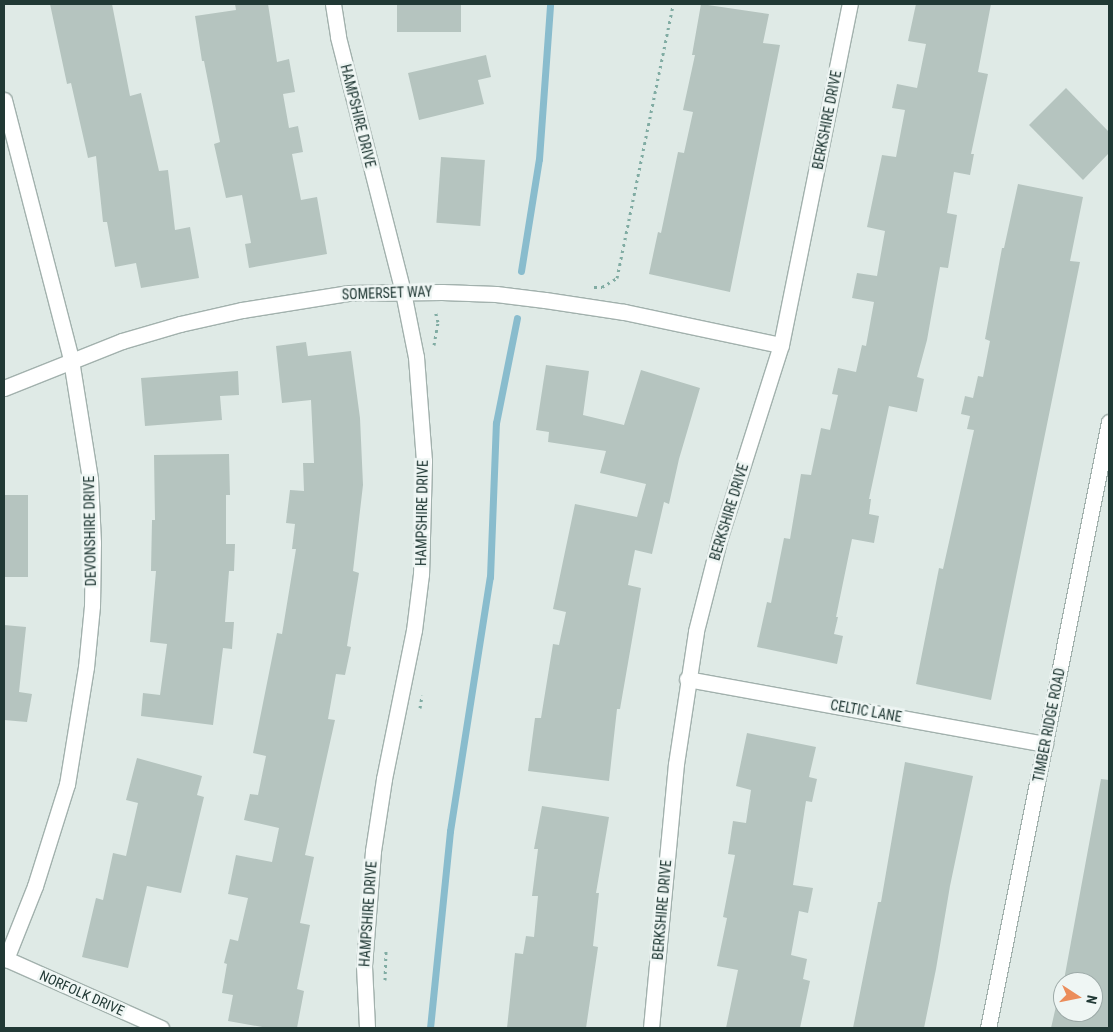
<!DOCTYPE html>
<html>
<head>
<meta charset="utf-8">
<style>
	body { margin:0 }
	#map { position:relative; width:1113px; height:1032px; overflow:hidden; background:#dfeae6; font-family:"Roboto Condensed",sans-serif }
	div>[style] { position:absolute }
	.stream>* { height:7px; margin:-3.5px; padding:0 3.5px; transform-origin:3.5px; border-radius:3.5px; background:#89bccd }
	.building>* { inset:0; background:#b5c4bf; transform-origin:0 0 }
	.path>* { height:3px; margin-top:-1.5px; transform-origin:0; background:repeating-linear-gradient(90deg,#81aca3 0 2.5px,transparent 0 6.5px) }
	.roads { filter:drop-shadow(1px 0 #a2b1ad) drop-shadow(-1px 0 #a2b1ad) drop-shadow(0 1px #a2b1ad) drop-shadow(0 -1px #a2b1ad) }
	.street>* { height:15px; margin:-7.5px; padding:0 7.5px; transform-origin:7.5px; border-radius:7.5px; background:#fff }
	span { translate:-50% -50%; white-space:nowrap; text-align:center; line-height:1.15; -webkit-text-stroke:5px #eff6f4; paint-order:stroke }
	.street-label { font-size:14px; color:#213935 }
	.frame { position:absolute; inset:0; border:5px solid #213935; pointer-events:none }
	.north { position:absolute; left:1053px; top:972px; width:50px; height:50px; box-sizing:border-box; background:#eff6f4; border:1px solid #9daaa8; border-radius:50%; rotate:101deg; font-size:14px; font-weight:700; line-height:20px; text-align:center; color:#213935 }
	.north::after { content:''; display:block; margin:auto; width:18px; height:22px; background:#eb8d5b; clip-path:polygon(50% 0,100% 100%,50% 72%,0 100%) }
</style>
</head>
<body>
<div id="map">
	<div class="stream">
		<i style="left:521px;top:271px;width:113px;rotate:-80.9deg"></i>
		<i style="left:539px;top:159px;width:155px;rotate:-85.9deg"></i>
		<i style="left:430px;top:1028px;width:198px;rotate:-84.2deg"></i>
		<i style="left:450px;top:831px;width:257px;rotate:-81.1deg"></i>
		<i style="left:490px;top:577px;width:154px;rotate:-87.8deg"></i>
		<i style="left:496px;top:423px;width:107px;rotate:-78.7deg"></i>
	</div>
	<div class="building">
		<i style="clip-path:polygon(50px 4px,112px 4px,130px 96px,141px 93px,159px 171px,168px 170px,175px 230px,190px 227px,199px 278px,141px 288px,136px 263px,115px 267px,107px 222px,103px 222px,96px 156px,88px 158px,71px 83px,67px 84px)"></i>
		<i style="clip-path:polygon(235px 4px,268px 4px,277px 62px,289px 59px,295px 92px,283px 94px,289px 128px,298px 126px,303px 152px,292px 154px,301px 200px,317px 197px,327px 254px,249px 268px,245px 244px,251px 243px,242px 195px,226px 198px,214px 144px,220px 142px,204px 61px,202px 61px,195px 16px,236px 10px)"></i>
		<i style="left:397px;top:4px;width:64px;height:28px"></i>
		<i style="clip-path:polygon(701px 4px,769px 14px,763px 43px,780px 45px,730px 292px,649px 274px,658px 232px,661px 233px,678px 152px,684px 153px,693px 112px,683px 110px,695px 55px,692px 55px)"></i>
		<i style="clip-path:polygon(916px 4px,991px 4px,978px 72px,988px 74px,971px 154px,974px 154px,970px 175px,954px 172px,947px 213px,957px 215px,948px 268px,940px 267px,927px 340px,917px 377px,924px 379px,917px 412px,889px 406px,869px 499px,871px 499px,869px 514px,879px 516px,874px 543px,852px 539px,836px 617px,838px 617px,834px 634px,843px 636px,837px 664px,757px 647px,767px 602px,771px 603px,784px 538px,790px 539px,801px 474px,811px 475px,821px 428px,830px 430px,838px 395px,832px 394px,838px 368px,856px 372px,862px 345px,866px 346px,874px 302px,852px 298px,857px 273px,877px 276px,885px 231px,867px 227px,882px 155px,896px 157px,905px 110px,892px 108px,897px 84px,917px 88px,926px 44px,908px 41px)"></i>
		<i style="clip-path:polygon(486px 55px,491px 77px,478px 80px,484px 104px,419px 120px,408px 73px)"></i>
		<i style="clip-path:polygon(1066px 88px,1109px 132px,1109px 153px,1083px 180px,1029px 125px)"></i>
		<i style="left:441px;top:157px;width:44px;height:66px;rotate:4deg"></i>
		<i style="clip-path:polygon(1018px 184px,1083px 197px,1070px 261px,1080px 262px,991px 700px,916px 684px,939px 568px,943px 569px,974px 430px,967px 429px,970px 416px,961px 414px,965px 396px,973px 398px,978px 376px,983px 377px,990px 341px,985px 339px,1002px 248px,1004px 248px)"></i>
		<i style="clip-path:polygon(306px 342px,308px 356px,351px 351px,360px 418px,363px 485px,353px 571px,359px 573px,347px 646px,351px 647px,345px 675px,336px 674px,328px 719px,335px 720px,305px 855px,314px 857px,300px 923px,310px 925px,297px 989px,304px 991px,297px 1028px,268px 1028px,228px 1021px,233px 995px,222px 993px,227px 964px,224px 963px,230px 939px,238px 941px,248px 898px,228px 894px,236px 855px,272px 862px,279px 828px,244px 820px,250px 794px,258px 795px,266px 756px,253px 753px,277px 633px,282px 634px,296px 549px,292px 549px,295px 524px,286px 523px,290px 490px,304px 491px,303px 463px,314px 463px,311px 400px,282px 403px,276px 346px)"></i>
		<i style="clip-path:polygon(546px 365px,589px 371px,583px 415px,624px 425px,641px 370px,700px 388px,679px 459px,669px 504px,664px 502px,652px 554px,635px 550px,628px 585px,641px 588px,620px 709px,617px 709px,609px 781px,528px 771px,535px 718px,541px 718px,553px 644px,559px 645px,566px 612px,553px 609px,575px 504px,637px 517px,646px 484px,600px 473px,606px 451px,548px 442px,549px 432px,536px 430px)"></i>
		<i style="clip-path:polygon(238px 371px,239px 395px,220px 396px,222px 420px,145px 426px,141px 378px)"></i>
		<i style="clip-path:polygon(229px 454px,230px 495px,226px 495px,226px 544px,235px 544px,234px 571px,229px 571px,225px 622px,234px 622px,232px 649px,223px 648px,213px 725px,141px 716px,143px 693px,160px 695px,167px 644px,150px 642px,156px 571px,151px 571px,152px 520px,155px 520px,154px 455px)"></i>
		<i style="left:28px;top:495px;width:82px;height:24px;rotate:90deg"></i>
		<i style="clip-path:polygon(4px 625px,26px 627px,19px 692px,32px 694px,27px 722px,4px 720px)"></i>
		<i style="clip-path:polygon(747px 733px,816px 747px,809px 777px,817px 779px,812px 802px,806px 801px,793px 885px,813px 888px,808px 913px,799px 911px,791px 955px,807px 959px,803px 979px,810px 981px,800px 1028px,726px 1028px,738px 970px,717px 966px,727px 918px,723px 917px,735px 855px,728px 854px,733px 821px,746px 823px,751px 790px,736px 786px)"></i>
		<i style="clip-path:polygon(137px 758px,202px 776px,197px 795px,204px 797px,181px 893px,147px 886px,128px 968px,82px 957px,96px 898px,103px 900px,113px 853px,126px 856px,138px 803px,126px 800px)"></i>
		<i style="clip-path:polygon(905px 762px,973px 776px,950px 886px,936px 969px,924px 1028px,853px 1028px,878px 902px,881px 902px)"></i>
		<i style="clip-path:polygon(evenodd,1101px 779px,1109px 780px,1109px 1028px,1051px 1028px,1062px 980px,1064px 980px,1101px 779px,1063px 982px,1093px 982px,1093px 1012px,1063px 1012px,1063px 982px)"></i>
		<i style="clip-path:polygon(542px 806px,609px 817px,596px 893px,599px 893px,593px 946px,598px 947px,586px 1028px,507px 1028px,515px 953px,523px 954px,526px 936px,534px 937px,538px 896px,532px 896px,538px 849px,534px 849px)"></i>
	</div>
	<div class="path">
		<i style="left:594px;top:287px;width:8px"></i>
		<i style="left:602px;top:287px;width:17px;rotate:-31deg"></i>
		<i style="left:617px;top:278px;width:280px;rotate:-78.4deg"></i>
		<i style="left:434px;top:345px;width:23px;rotate:-80deg"></i>
		<i style="left:438px;top:322px;width:12px;rotate:-104deg"></i>
		<i style="left:420px;top:708px;width:13px;rotate:-81deg"></i>
		<i style="left:385px;top:980px;width:31px;rotate:-88deg"></i>
	</div>
	<div class="roads">
		<div class="street">
			<i style="left:333px;top:4px;width:33px;rotate:81deg"></i>
			<i style="left:338px;top:37px;width:263px;rotate:75.7deg"></i>
			<i style="left:403px;top:292px;width:66px;rotate:78.7deg"></i>
			<i style="left:416px;top:357px;width:104px;rotate:85.6deg"></i>
			<i style="left:424px;top:461px;width:113px;rotate:91.5deg"></i>
			<i style="left:421px;top:574px;width:56px;rotate:97.1deg"></i>
			<i style="left:414px;top:630px;width:152px;rotate:101.4deg"></i>
			<i style="left:384px;top:779px;width:73px;rotate:98.7deg"></i>
			<i style="left:373px;top:851px;width:115px;rotate:94.5deg"></i>
			<i style="left:364px;top:966px;width:62px;rotate:87.2deg"></i>
			<i style="left:4px;top:100px;width:268px;rotate:75.5deg"></i>
			<i style="left:71px;top:360px;width:121px;rotate:80.9deg"></i>
			<i style="left:90px;top:479px;width:64px;rotate:87.3deg"></i>
			<i style="left:93px;top:543px;width:63px;rotate:90.9deg"></i>
			<i style="left:92px;top:606px;width:61px;rotate:95.6deg"></i>
			<i style="left:86px;top:667px;width:119px;rotate:99.2deg"></i>
			<i style="left:67px;top:784px;width:107px;rotate:107.4deg"></i>
			<i style="left:35px;top:886px;width:79px;rotate:111.7deg"></i>
			<i style="left:4px;top:388px;width:127px;rotate:-21.7deg"></i>
			<i style="left:122px;top:341px;width:60px;rotate:-16.3deg"></i>
			<i style="left:180px;top:324px;width:64px;rotate:-12.7deg"></i>
			<i style="left:242px;top:310px;width:107px;rotate:-9.1deg"></i>
			<i style="left:348px;top:293px;width:94px;rotate:-0.6deg"></i>
			<i style="left:442px;top:292px;width:54px;rotate:2.1deg"></i>
			<i style="left:496px;top:294px;width:49px;rotate:7deg"></i>
			<i style="left:545px;top:300px;width:80px;rotate:8.6deg"></i>
			<i style="left:624px;top:312px;width:160px;rotate:11.9deg"></i>
			<i style="left:687px;top:679px;width:364px;rotate:10.3deg"></i>
			<i style="left:4px;top:958px;width:172px;rotate:24deg"></i>
			<i style="left:651px;top:1028px;width:265px;rotate:-84.6deg"></i>
			<i style="left:676px;top:764px;width:134px;rotate:-81.4deg"></i>
			<i style="left:696px;top:631px;width:97px;rotate:-75.7deg"></i>
			<i style="left:720px;top:537px;width:201px;rotate:-72.4deg"></i>
			<i style="left:781px;top:345px;width:348px;rotate:-78.6deg"></i>
			<i style="left:988px;top:1028px;width:618px;rotate:-78.71deg"></i>
		</div>
	</div>
	<div class="street-label">
		<span style="left:358px;top:116px;rotate:76deg">HAMPSHIRE DRIVE</span>
		<span style="left:827px;top:120px;rotate:-79deg">BERKSHIRE DRIVE</span>
		<span style="left:387px;top:293px;rotate:-2deg">SOMERSET WAY</span>
		<span style="left:729px;top:512px;rotate:-73deg">BERKSHIRE DRIVE</span>
		<span style="left:422px;top:513px;rotate:-89deg">HAMPSHIRE DRIVE</span>
		<span style="left:90px;top:531px;rotate:-91deg">DEVONSHIRE DRIVE</span>
		<span style="left:866px;top:711px;rotate:10deg">CELTIC LANE</span>
		<span style="left:1049px;top:725px;rotate:-79deg">TIMBER RIDGE ROAD</span>
		<span style="left:662px;top:910px;rotate:-85deg">BERKSHIRE DRIVE</span>
		<span style="left:368px;top:914px;rotate:-86deg">HAMPSHIRE DRIVE</span>
		<span style="left:82px;top:993px;rotate:24deg">NORFOLK DRIVE</span>
	</div>
	<div class="frame"></div>
	<div class="north">N</div>
</div>
</body>
</html>
